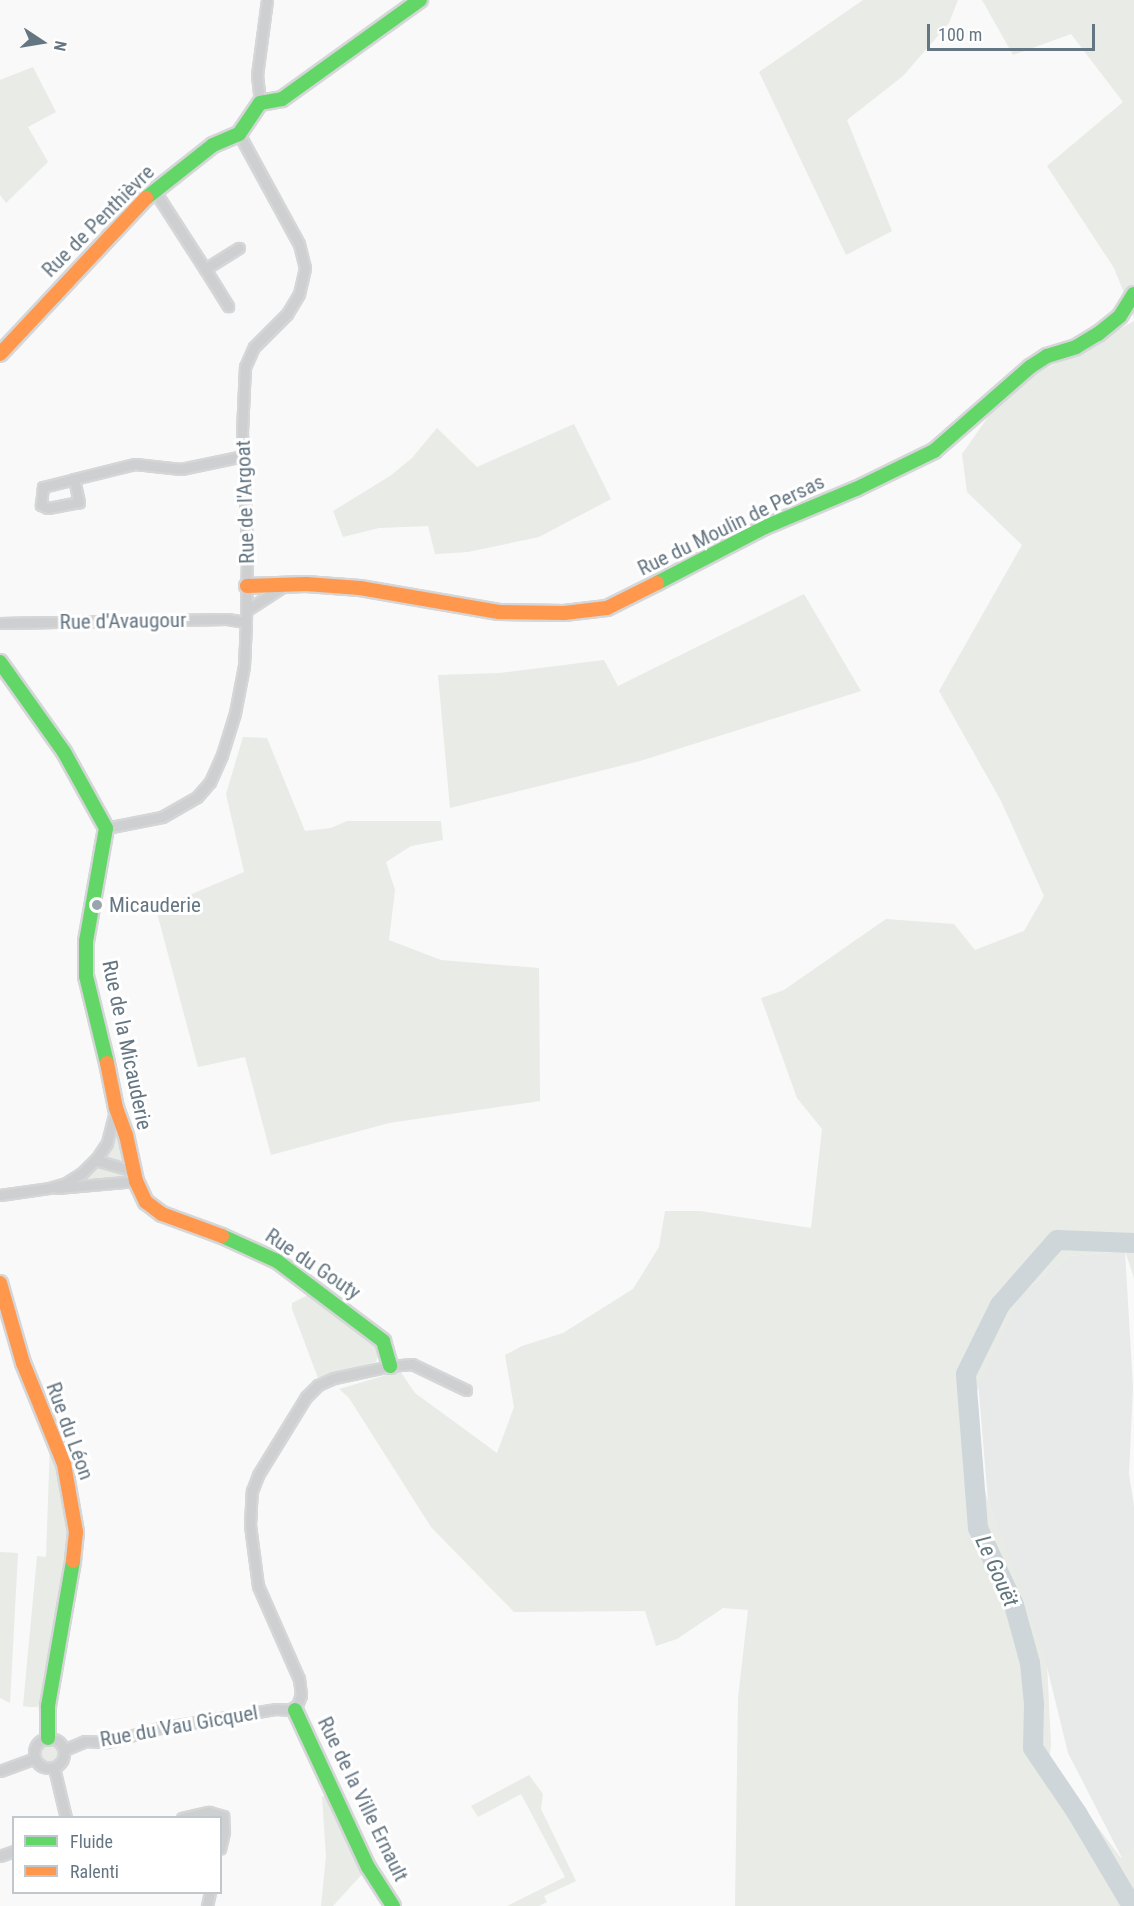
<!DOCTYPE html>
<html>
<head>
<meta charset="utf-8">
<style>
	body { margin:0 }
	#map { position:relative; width:1134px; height:1906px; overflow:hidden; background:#f9f9f9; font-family:"Roboto Condensed",sans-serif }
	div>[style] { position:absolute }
	.built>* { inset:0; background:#e8e9e9 }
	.green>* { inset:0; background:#e8ebe6 }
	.round { border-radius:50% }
	.river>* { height:20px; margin:-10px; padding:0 10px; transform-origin:10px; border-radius:10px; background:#ced6d9 }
	.roads { filter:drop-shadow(2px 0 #d5d6d7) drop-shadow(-2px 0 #d5d6d7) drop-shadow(0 2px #d5d6d7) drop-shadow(0 -2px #d5d6d7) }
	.street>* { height:9px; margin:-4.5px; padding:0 4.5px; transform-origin:4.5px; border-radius:4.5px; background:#cecfd0 }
	.street>.ring { margin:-4.5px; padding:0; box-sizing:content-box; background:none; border:9px solid #cecfd0; border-radius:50% }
	.fast>* { height:14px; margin:-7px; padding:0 7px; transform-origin:7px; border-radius:7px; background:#63d668 }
	.slow>* { height:14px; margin:-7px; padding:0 7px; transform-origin:7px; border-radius:7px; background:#ff974d }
	.dots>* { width:16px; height:16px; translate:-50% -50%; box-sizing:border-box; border:3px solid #fff; border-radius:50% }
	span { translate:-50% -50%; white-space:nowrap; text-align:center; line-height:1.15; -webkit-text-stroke:6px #fff; paint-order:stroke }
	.street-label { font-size:21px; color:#657683 }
	.poi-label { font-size:21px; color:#657683 }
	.left { translate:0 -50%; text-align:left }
	.water-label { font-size:22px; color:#60757c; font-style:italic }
	.legend { position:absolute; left:12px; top:1816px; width:210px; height:78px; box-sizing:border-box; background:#fff; border:2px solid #c1c8cd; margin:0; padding:8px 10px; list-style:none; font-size:18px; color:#657683 }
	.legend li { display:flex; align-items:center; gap:12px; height:30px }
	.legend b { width:30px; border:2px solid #c1c8cd }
	.north { position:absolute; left:12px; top:12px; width:60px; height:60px; -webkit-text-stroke:4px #fff; paint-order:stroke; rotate:102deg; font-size:16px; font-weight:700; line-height:24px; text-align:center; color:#657683 }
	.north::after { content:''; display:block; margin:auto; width:21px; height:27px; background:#657683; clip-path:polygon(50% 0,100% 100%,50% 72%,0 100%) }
	.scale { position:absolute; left:927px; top:24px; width:168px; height:27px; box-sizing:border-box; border:3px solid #657683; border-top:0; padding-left:8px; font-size:18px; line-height:21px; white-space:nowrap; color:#657683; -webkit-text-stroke:4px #fff; paint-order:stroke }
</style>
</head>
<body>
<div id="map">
	<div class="built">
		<i style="clip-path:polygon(1125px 1251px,1133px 1387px,1129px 1474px,1134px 1506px,1134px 1849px,1122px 1858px,1068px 1753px,1046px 1663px,988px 1501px,978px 1382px,1022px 1293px,1069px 1256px)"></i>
	</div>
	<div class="green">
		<i style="clip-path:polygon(863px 0,958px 0,949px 23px,903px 76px,847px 120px,892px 231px,846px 255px,759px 72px)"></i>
		<i style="clip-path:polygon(982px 0,1134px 0,1134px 318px,1114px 268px,1047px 166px,1123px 102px,1071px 34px,1013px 55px)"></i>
		<i style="clip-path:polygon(33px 67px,56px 112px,28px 127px,48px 162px,6px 203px,0 195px,0 80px)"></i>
		<i style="clip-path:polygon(1134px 321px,1134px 1278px,1125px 1251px,1069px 1256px,1022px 1293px,963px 1422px,988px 1501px,1047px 1663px,1051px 1745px,1049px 1762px,1121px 1858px,1134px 1849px,1134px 1906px,735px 1906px,738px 1698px,748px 1610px,723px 1608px,677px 1639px,656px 1646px,645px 1611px,514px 1612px,431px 1527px,349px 1398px,339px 1389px,400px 1371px,415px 1393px,497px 1453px,514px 1407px,505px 1355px,522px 1346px,563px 1333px,633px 1289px,659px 1247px,665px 1211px,700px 1211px,811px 1228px,822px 1129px,797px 1098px,761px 998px,784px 990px,886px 919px,954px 924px,975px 950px,1024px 931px,1044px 896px,1001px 801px,939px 691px,1022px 545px,967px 492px,962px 454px,1007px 390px)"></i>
		<i style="clip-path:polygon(574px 424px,611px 499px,539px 537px,468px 552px,435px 554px,428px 526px,379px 528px,343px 537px,333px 511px,390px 476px,412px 458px,437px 428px,477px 467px)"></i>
		<i style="clip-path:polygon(804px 594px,861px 691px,640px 761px,450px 808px,438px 675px,499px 673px,604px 660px,618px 686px)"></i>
		<i style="clip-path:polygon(243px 737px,267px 738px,305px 831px,331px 828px,347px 821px,441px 821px,443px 840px,411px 846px,386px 862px,395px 890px,389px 940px,441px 960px,539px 968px,540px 1101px,389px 1123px,271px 1155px,245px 1057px,198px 1067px,156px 909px,244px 872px,226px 794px)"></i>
		<i style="clip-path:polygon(119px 1136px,125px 1161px,105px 1160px,117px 1137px)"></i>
		<i style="clip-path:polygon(98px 1168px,121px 1169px,128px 1172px,128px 1176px,85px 1182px,84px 1180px)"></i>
		<i style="clip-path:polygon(310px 1294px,380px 1349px,376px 1362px,318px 1378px,292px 1309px,292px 1303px)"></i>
		<i style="clip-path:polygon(50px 1442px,63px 1491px,70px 1537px,68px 1559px,43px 1698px,37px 1707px,29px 1707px,23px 1706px,37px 1556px,46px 1557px)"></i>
		<i style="clip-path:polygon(0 1552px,18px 1553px,10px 1703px,0 1698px)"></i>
		<i class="round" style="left:40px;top:1744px;width:18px;height:18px"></i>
		<i style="clip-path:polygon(529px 1775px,543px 1794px,541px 1809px,576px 1881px,544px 1896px,547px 1902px,539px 1906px,507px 1906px,565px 1877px,521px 1794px,478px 1817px,471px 1806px)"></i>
		<i style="clip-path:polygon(339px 1790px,364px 1872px,333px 1906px,321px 1906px,326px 1856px,322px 1797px)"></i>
	</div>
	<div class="river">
		<i style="left:1132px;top:1906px;width:108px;rotate:-120.6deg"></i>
		<i style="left:1077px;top:1813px;width:78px;rotate:-124.1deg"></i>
		<i style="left:1033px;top:1748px;width:44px;rotate:-88.7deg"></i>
		<i style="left:1034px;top:1704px;width:41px;rotate:-95.6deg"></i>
		<i style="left:1030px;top:1663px;width:60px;rotate:-105.4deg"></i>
		<i style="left:1014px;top:1605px;width:85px;rotate:-115.1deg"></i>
		<i style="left:978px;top:1528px;width:154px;rotate:-94.5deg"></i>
		<i style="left:966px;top:1374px;width:77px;rotate:-63.8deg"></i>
		<i style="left:1000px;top:1305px;width:86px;rotate:-48.8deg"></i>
		<i style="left:1057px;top:1240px;width:77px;rotate:2.2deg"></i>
	</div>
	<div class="roads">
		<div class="street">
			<i style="left:260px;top:103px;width:28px;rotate:-96deg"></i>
			<i style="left:257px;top:75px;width:76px;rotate:-82.4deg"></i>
			<i style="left:154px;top:190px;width:94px;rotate:57.2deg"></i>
			<i style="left:205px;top:269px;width:40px;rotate:-32deg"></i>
			<i style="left:205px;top:269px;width:44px;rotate:58.1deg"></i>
			<i style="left:74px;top:479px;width:24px;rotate:78deg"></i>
			<i style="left:79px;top:502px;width:32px;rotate:169deg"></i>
			<i style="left:48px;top:508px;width:8px;rotate:-157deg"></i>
			<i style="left:41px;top:505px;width:18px;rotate:-84deg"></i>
			<i style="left:43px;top:487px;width:32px;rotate:-14deg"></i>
			<i style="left:74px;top:479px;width:63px;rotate:-13.8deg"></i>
			<i style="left:135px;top:464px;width:46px;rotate:6.2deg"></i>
			<i style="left:181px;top:469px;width:63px;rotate:-11.8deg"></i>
			<i style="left:247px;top:610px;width:44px;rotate:-33deg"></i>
			<i style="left:0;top:623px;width:227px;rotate:-1deg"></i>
			<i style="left:227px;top:619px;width:19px;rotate:9deg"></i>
			<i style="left:106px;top:828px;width:57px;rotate:-11.1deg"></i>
			<i style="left:162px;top:817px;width:40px;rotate:-29.7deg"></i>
			<i style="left:197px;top:797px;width:20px;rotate:-49deg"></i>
			<i style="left:210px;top:782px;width:30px;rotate:-66deg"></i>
			<i style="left:222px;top:755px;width:44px;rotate:-72.8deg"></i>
			<i style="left:235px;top:713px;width:48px;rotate:-79.2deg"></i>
			<i style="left:244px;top:666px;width:44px;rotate:-87.4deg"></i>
			<i style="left:246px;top:622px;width:75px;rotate:-89.2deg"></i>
			<i style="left:247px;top:547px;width:115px;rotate:-92.5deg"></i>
			<i style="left:242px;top:432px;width:65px;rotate:-87.4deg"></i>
			<i style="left:245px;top:367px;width:22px;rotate:-66deg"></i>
			<i style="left:254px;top:347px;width:47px;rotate:-45deg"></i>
			<i style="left:287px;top:314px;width:23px;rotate:-59deg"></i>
			<i style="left:299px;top:294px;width:27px;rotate:-77deg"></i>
			<i style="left:305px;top:268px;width:25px;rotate:-104deg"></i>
			<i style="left:299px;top:244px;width:125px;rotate:-118.6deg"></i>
			<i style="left:95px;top:1160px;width:40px;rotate:16deg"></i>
			<i style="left:57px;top:1188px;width:79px;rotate:-5.1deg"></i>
			<i style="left:0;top:1195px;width:49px;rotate:-8.1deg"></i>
			<i style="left:49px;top:1188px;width:18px;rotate:-16deg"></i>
			<i style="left:66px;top:1183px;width:19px;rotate:-32deg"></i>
			<i style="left:82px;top:1173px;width:21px;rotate:-45deg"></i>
			<i style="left:97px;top:1158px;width:18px;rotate:-56deg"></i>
			<i style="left:107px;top:1143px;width:34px;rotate:-76deg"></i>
			<i class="ring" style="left:34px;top:1738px;width:21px;height:21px"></i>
			<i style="left:64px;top:1750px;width:23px;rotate:-23deg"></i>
			<i style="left:85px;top:1741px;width:22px;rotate:3deg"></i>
			<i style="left:107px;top:1742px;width:55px;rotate:-14.8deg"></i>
			<i style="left:160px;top:1728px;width:118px;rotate:-9.3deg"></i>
			<i style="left:276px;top:1709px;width:19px;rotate:3deg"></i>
			<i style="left:295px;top:1710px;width:16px;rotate:-68deg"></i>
			<i style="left:301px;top:1695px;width:16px;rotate:-97deg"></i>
			<i style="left:299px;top:1679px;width:102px;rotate:-113.8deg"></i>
			<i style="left:258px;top:1586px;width:62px;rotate:-97.5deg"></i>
			<i style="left:250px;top:1525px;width:34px;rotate:-87deg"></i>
			<i style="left:252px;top:1491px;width:17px;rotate:-69deg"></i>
			<i style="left:258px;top:1475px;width:92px;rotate:-58.4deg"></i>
			<i style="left:306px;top:1397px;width:17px;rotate:-45deg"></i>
			<i style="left:318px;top:1385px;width:17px;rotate:-24deg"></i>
			<i style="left:334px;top:1378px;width:57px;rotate:-12.1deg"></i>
			<i style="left:390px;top:1366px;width:22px;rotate:-5deg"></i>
			<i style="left:412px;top:1364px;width:60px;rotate:25.7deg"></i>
			<i style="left:54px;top:1768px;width:51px;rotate:76.5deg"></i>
			<i style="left:0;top:1771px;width:37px;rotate:-20deg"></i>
			<i style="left:182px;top:1818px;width:28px;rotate:-13deg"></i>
			<i style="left:209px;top:1812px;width:15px;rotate:16deg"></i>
			<i style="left:223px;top:1816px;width:16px;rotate:86deg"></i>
			<i style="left:224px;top:1832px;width:17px;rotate:103deg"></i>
			<i style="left:0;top:1856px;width:15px;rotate:-20deg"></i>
			<i style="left:207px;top:1906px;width:14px;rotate:-78deg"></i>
		</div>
		<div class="fast">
			<i style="left:146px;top:198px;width:85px;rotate:-38.3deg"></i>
			<i style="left:213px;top:145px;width:28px;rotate:-23deg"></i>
			<i style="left:239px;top:134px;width:37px;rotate:-56deg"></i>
			<i style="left:260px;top:103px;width:22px;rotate:-10deg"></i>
			<i style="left:282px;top:99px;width:170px;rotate:-35.7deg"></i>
			<i style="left:657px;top:583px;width:122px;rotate:-27.4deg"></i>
			<i style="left:765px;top:527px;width:99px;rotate:-22.7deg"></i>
			<i style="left:856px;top:489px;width:87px;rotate:-26deg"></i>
			<i style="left:934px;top:451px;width:128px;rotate:-41.2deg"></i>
			<i style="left:1030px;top:367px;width:20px;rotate:-33deg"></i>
			<i style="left:1047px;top:356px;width:30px;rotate:-17deg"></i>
			<i style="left:1076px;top:347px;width:26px;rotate:-31deg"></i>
			<i style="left:1098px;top:334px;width:28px;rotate:-39deg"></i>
			<i style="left:1120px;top:316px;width:26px;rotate:-58deg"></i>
			<i style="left:0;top:662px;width:110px;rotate:54.6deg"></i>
			<i style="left:64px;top:752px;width:87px;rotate:61.1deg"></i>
			<i style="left:106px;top:828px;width:115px;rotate:100deg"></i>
			<i style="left:86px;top:941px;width:35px;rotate:90deg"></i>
			<i style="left:86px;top:976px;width:89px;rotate:76.4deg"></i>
			<i style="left:222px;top:1236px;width:60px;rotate:24.4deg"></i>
			<i style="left:277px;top:1261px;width:133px;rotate:37deg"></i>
			<i style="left:383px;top:1341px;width:26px;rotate:74deg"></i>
			<i style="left:295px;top:1710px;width:173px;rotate:65.1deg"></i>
			<i style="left:368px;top:1867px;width:46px;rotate:57.3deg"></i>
			<i style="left:48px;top:1738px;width:32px;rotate:-90deg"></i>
			<i style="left:48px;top:1706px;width:147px;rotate:-80.2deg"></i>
		</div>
		<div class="slow">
			<i style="left:0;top:354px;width:214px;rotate:-46.9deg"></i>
			<i style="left:247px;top:586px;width:59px;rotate:-1.9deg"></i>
			<i style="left:306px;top:584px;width:54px;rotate:4.2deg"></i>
			<i style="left:360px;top:588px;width:141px;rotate:9.8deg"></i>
			<i style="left:499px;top:612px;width:65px;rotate:0.9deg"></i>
			<i style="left:564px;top:613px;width:43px;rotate:-6.6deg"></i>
			<i style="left:607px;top:608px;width:56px;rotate:-26.6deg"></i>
			<i style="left:107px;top:1063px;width:46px;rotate:78.7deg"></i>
			<i style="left:116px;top:1108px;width:29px;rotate:70deg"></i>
			<i style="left:126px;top:1135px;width:47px;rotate:77.7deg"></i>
			<i style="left:136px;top:1181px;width:23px;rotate:65deg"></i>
			<i style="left:146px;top:1202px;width:20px;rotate:37deg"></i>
			<i style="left:162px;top:1214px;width:64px;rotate:20.1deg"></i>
			<i style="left:0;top:1283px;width:83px;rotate:74deg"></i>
			<i style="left:23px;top:1363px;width:109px;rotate:67.9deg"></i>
			<i style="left:64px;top:1464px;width:69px;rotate:80deg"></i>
			<i style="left:76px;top:1532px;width:29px;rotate:96deg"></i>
		</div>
	</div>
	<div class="dots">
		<i style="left:97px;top:905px;background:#99a4ac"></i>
	</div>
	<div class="street-label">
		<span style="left:98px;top:221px;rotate:-45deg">Rue de Penthièvre</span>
		<span style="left:245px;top:502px;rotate:-92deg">Rue de l'Argoat</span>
		<span style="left:731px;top:525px;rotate:-26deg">Rue du Moulin de Persas</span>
		<span style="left:123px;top:621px;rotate:-1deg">Rue d'Avaugour</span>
		<span style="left:127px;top:1045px;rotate:78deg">Rue de la Micauderie</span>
		<span style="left:313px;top:1264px;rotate:34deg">Rue du Gouty</span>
		<span style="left:70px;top:1431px;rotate:70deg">Rue du Léon</span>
		<span style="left:179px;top:1726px;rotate:-10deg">Rue du Vau Gicquel</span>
		<span style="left:363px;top:1799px;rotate:64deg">Rue de la Ville Ernault</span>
	</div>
	<div class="poi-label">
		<span class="left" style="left:109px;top:905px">Micauderie</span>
	</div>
	<div class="water-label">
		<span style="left:997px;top:1571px;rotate:66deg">Le Gouët</span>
	</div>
	<ul class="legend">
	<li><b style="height:8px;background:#63d668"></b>Fluide</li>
	<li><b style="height:8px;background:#ff974d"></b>Ralenti</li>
	</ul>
	<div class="north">N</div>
	<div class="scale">100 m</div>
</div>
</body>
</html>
